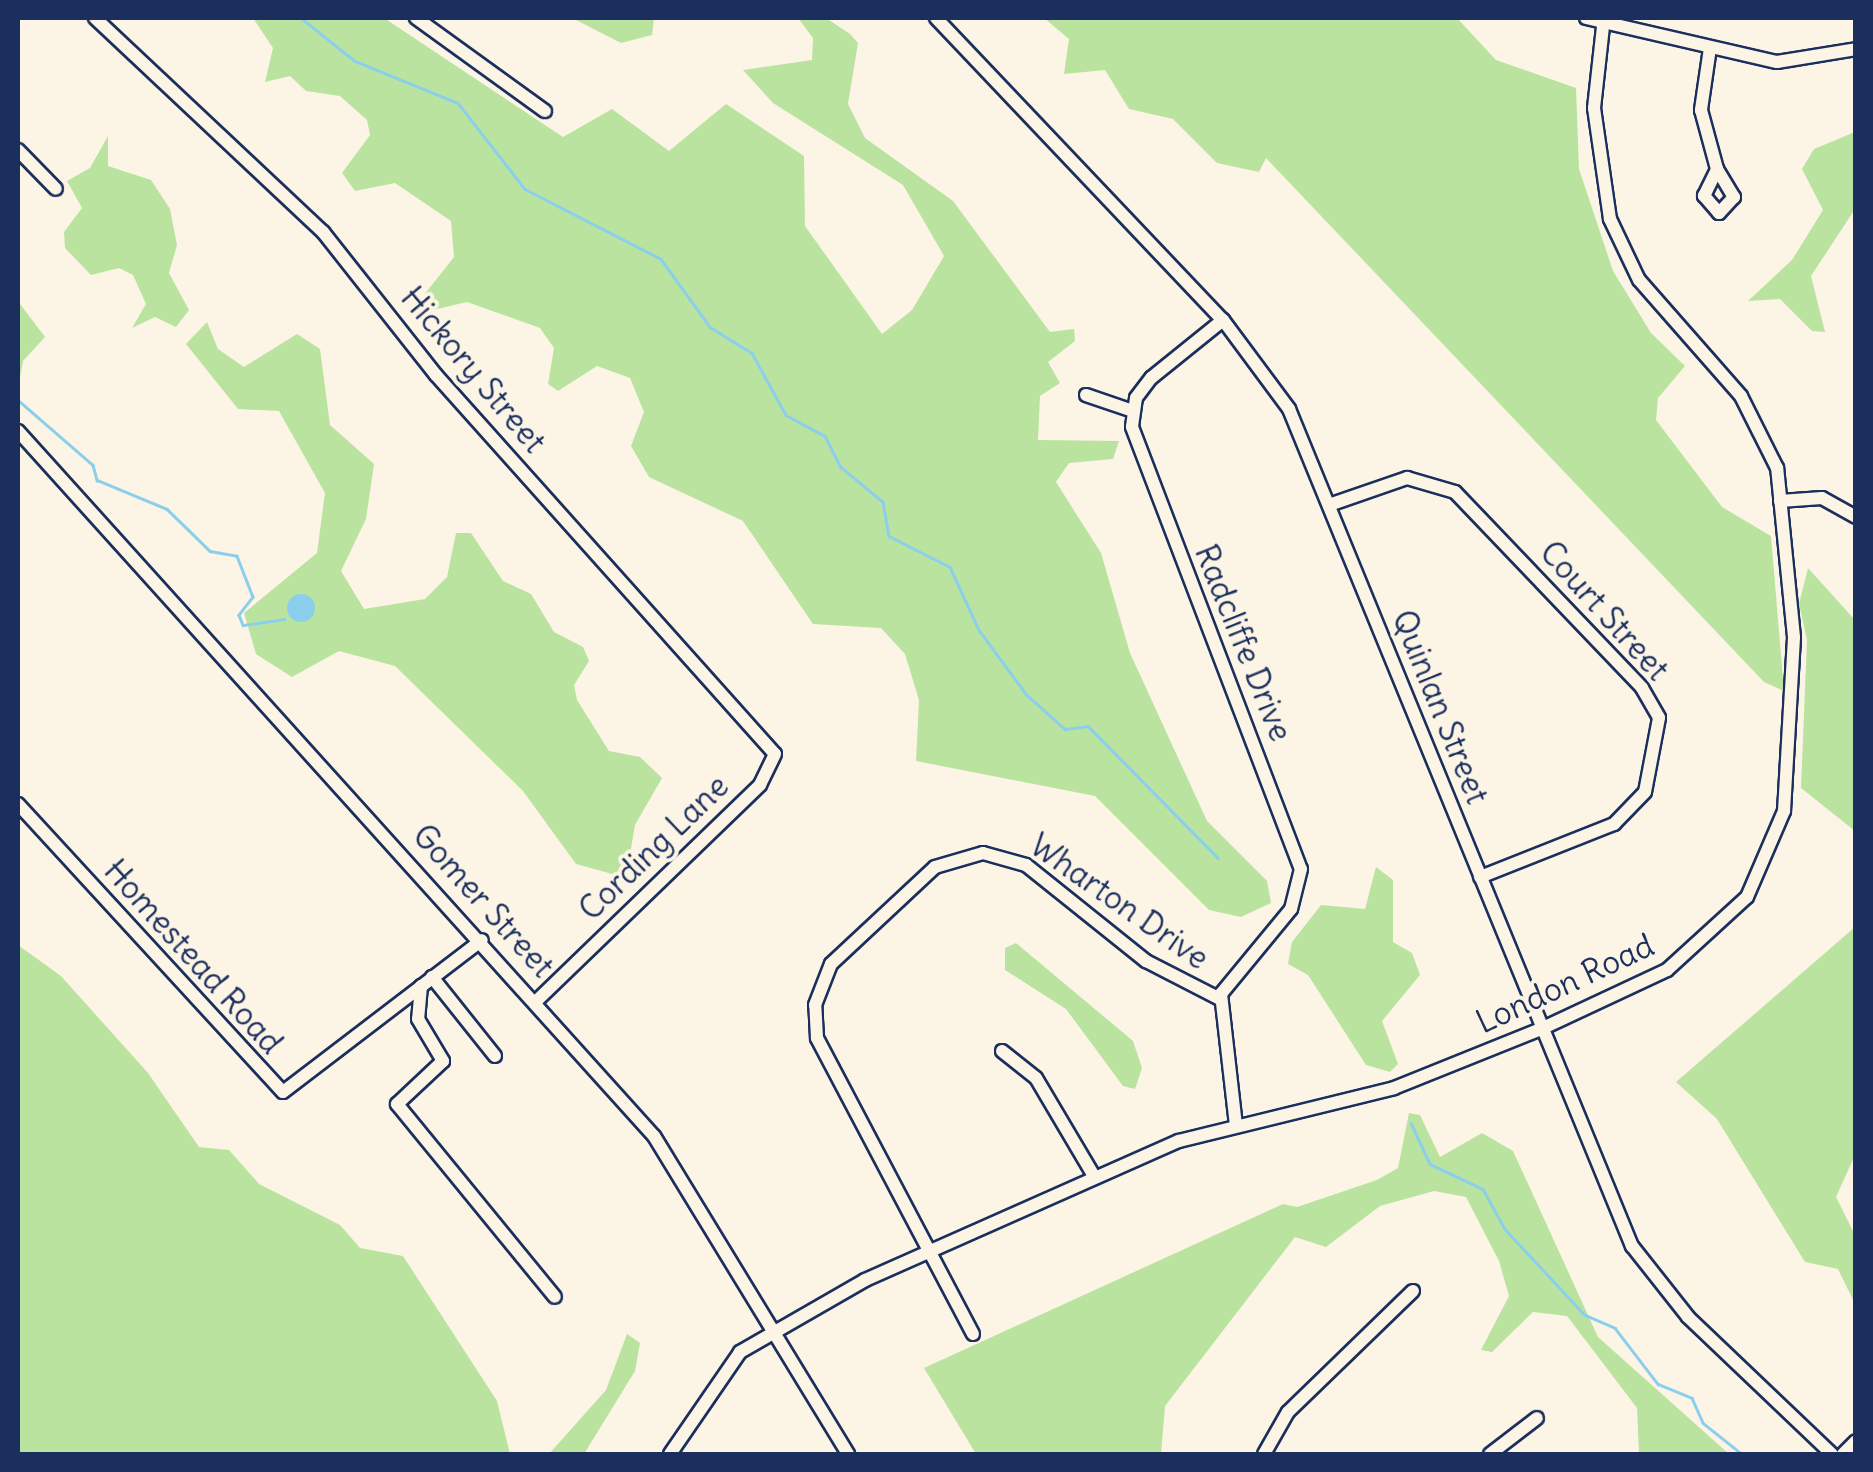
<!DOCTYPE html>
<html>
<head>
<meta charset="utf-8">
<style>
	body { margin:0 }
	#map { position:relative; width:1873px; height:1472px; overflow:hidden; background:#fcf5e5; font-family:Delius,sans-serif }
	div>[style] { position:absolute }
	.green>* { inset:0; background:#bae3a0 }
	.water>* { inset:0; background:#8bcfec }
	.round { border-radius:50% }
	.stream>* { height:2.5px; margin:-1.25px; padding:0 1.25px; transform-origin:1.25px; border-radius:1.25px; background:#8bcfec }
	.roads { filter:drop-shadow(2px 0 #1b2f5e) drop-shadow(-2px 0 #1b2f5e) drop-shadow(0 2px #1b2f5e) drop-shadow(0 -2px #1b2f5e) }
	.minor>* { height:12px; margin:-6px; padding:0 6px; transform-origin:6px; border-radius:6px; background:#fcf5e5 }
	span { translate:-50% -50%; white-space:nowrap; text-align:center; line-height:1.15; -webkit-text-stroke:8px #fcf5e5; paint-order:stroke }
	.street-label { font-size:32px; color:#1b2f5e }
	.frame { position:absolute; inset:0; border:20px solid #1b2f5e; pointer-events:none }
</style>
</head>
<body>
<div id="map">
	<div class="green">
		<i style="clip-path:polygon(253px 18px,384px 18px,563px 137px,612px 109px,669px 151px,726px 104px,804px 156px,805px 226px,882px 334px,912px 310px,944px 256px,903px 185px,773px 103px,743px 70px,812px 60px,813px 38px,798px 18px,826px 18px,850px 34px,858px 43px,848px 104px,865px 138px,953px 201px,1050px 332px,1074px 329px,1075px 341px,1048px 362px,1060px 383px,1040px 396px,1038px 440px,1119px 441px,1113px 459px,1069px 463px,1056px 482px,1101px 553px,1130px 653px,1207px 821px,1267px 881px,1271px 903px,1241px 917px,1209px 910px,1095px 796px,916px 761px,919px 700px,905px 654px,881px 628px,813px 624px,743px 521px,649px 477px,631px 446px,644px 412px,630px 378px,597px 366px,558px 391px,548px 384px,554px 348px,540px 328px,467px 302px,424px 312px,416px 305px,454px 257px,451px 221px,395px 183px,355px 191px,342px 173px,370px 135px,367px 120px,340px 96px,306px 91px,290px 76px,265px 82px,273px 48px)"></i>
		<i style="clip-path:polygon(572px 18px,654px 18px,652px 35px,621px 43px)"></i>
		<i style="clip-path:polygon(1044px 18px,1457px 18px,1496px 60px,1576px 88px,1579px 169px,1613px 271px,1651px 333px,1685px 366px,1658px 398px,1656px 420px,1722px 507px,1771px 536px,1784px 691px,1764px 682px,1266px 158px,1259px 172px,1217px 163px,1173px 119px,1129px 109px,1105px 70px,1064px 74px,1069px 39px)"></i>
		<i style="clip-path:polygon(1855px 132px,1855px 209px,1811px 276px,1825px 332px,1812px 331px,1780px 299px,1748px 301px,1792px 260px,1823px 210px,1802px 169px,1814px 149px)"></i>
		<i style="clip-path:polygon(108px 136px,108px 166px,151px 180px,170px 209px,177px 245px,169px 273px,189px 310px,176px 327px,155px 317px,132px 328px,146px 304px,133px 275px,119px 268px,91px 275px,65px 248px,64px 232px,82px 208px,67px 181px,90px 168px)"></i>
		<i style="clip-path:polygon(20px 304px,45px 337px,23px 361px,18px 388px)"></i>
		<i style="clip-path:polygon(207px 322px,218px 349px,244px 367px,297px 334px,320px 349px,330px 425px,374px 464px,366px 519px,341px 571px,364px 609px,425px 599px,447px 577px,456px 533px,471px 533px,503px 581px,531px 594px,554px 632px,583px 647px,589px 661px,574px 685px,577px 700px,609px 751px,640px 757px,662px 778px,635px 825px,628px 866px,616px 875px,576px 864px,523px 791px,395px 666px,339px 651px,292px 677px,256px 654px,244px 613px,317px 553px,325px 493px,279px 411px,238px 409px,186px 344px)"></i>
		<i style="clip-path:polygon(1808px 568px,1855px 620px,1855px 831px,1801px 788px,1807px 640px,1799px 604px)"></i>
		<i style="clip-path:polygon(1376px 867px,1393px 880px,1393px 942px,1412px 953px,1420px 975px,1382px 1021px,1398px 1064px,1390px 1072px,1366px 1065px,1308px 975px,1288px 964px,1292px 942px,1321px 905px,1365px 909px)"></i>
		<i style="clip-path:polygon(1855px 927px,1855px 1155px,1836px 1197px,1855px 1235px,1855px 1304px,1838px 1269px,1805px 1262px,1717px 1119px,1676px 1082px)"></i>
		<i style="clip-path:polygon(1016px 943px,1133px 1041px,1142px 1068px,1135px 1089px,1123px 1086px,1066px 1009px,1005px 970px,1005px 948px)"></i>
		<i style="clip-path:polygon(18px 945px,61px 976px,148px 1073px,199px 1147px,229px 1150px,259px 1184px,340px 1225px,360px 1248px,403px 1256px,497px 1401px,510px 1454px,18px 1454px)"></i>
		<i style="clip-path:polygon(1409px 1113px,1420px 1115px,1440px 1157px,1482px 1133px,1513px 1151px,1598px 1337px,1729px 1454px,1639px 1454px,1637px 1408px,1567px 1316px,1533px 1312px,1492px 1352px,1481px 1350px,1509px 1296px,1499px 1261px,1466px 1197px,1434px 1191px,1380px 1206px,1326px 1247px,1295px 1237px,1165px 1406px,1161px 1454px,976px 1454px,924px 1368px,1283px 1204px,1297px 1207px,1377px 1180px,1398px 1168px)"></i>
		<i style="clip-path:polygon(627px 1334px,640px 1343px,635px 1371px,584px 1454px,549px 1454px,606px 1390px)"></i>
	</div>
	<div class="water">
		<i class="round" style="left:287px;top:594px;width:28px;height:28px"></i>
	</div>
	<div class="stream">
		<i style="left:301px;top:18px;width:69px;rotate:38.5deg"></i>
		<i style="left:355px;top:61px;width:111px;rotate:22.2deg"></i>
		<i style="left:458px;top:103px;width:109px;rotate:52.1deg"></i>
		<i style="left:525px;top:189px;width:153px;rotate:27.2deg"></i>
		<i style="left:661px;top:259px;width:84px;rotate:54.2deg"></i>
		<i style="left:710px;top:327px;width:49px;rotate:31.8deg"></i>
		<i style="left:752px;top:353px;width:71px;rotate:61.3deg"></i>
		<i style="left:786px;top:415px;width:44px;rotate:28.3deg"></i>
		<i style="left:825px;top:436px;width:35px;rotate:63deg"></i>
		<i style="left:841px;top:467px;width:55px;rotate:39.8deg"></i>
		<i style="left:883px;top:502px;width:35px;rotate:80deg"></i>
		<i style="left:889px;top:536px;width:68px;rotate:26.9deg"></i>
		<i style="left:950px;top:567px;width:69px;rotate:65.3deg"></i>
		<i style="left:979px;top:630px;width:81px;rotate:53.6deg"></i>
		<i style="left:1027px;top:695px;width:51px;rotate:41.8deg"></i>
		<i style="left:1065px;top:729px;width:23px;rotate:-7deg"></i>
		<i style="left:1088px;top:726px;width:185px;rotate:45.4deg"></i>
		<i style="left:18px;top:400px;width:99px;rotate:40.9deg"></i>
		<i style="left:93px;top:465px;width:16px;rotate:75deg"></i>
		<i style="left:97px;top:480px;width:76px;rotate:22.5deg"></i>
		<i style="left:167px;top:509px;width:60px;rotate:44.3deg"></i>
		<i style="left:210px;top:551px;width:27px;rotate:10deg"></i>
		<i style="left:237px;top:556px;width:44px;rotate:68.7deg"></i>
		<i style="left:253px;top:597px;width:23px;rotate:128deg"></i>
		<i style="left:239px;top:615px;width:11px;rotate:68deg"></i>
		<i style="left:243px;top:625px;width:42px;rotate:-8.1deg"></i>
		<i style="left:1411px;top:1123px;width:45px;rotate:65.1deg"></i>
		<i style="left:1430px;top:1164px;width:59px;rotate:25.3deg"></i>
		<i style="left:1483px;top:1189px;width:46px;rotate:61.2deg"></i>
		<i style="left:1505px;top:1229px;width:117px;rotate:47.1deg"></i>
		<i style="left:1585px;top:1315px;width:33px;rotate:23deg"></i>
		<i style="left:1615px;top:1328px;width:71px;rotate:52.5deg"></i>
		<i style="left:1658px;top:1384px;width:37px;rotate:22deg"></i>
		<i style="left:1692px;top:1398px;width:27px;rotate:66deg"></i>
		<i style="left:1703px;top:1423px;width:50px;rotate:38.5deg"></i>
	</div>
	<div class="roads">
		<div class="minor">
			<i style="left:95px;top:18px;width:313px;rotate:43.2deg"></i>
			<i style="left:323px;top:232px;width:182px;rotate:51.7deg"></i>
			<i style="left:436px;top:375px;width:508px;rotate:48.19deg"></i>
			<i style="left:775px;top:754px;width:34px;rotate:116deg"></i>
			<i style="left:760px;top:785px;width:311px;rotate:136deg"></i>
			<i style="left:416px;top:18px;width:159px;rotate:35.8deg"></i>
			<i style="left:936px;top:18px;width:417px;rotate:46.5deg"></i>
			<i style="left:1223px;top:320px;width:111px;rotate:53.4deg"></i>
			<i style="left:1289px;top:409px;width:905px;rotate:67.72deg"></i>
			<i style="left:1632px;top:1246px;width:90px;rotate:51.7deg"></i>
			<i style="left:1688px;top:1317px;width:199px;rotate:43.6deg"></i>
			<i style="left:1586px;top:18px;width:196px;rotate:13deg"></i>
			<i style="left:1777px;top:62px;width:80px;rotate:-9.3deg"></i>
			<i style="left:1710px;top:48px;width:63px;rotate:98.3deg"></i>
			<i style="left:1701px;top:110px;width:61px;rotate:74.8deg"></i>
			<i style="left:18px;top:150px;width:54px;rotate:45.7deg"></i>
			<i style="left:1717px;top:169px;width:33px;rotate:59deg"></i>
			<i style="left:1734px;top:197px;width:22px;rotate:133deg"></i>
			<i style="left:1719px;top:213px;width:23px;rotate:-131deg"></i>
			<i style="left:1704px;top:196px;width:30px;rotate:-64deg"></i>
			<i style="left:1223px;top:320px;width:92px;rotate:141.1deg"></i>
			<i style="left:1151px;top:378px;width:25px;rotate:127deg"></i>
			<i style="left:1136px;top:398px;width:29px;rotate:98deg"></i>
			<i style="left:1132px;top:427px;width:473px;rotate:69.1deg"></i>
			<i style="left:1301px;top:869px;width:41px;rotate:104deg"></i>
			<i style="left:1291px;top:909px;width:110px;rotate:129.5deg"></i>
			<i style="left:1221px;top:994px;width:133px;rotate:83.5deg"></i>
			<i style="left:1086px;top:395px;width:50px;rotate:18.8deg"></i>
			<i style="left:18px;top:431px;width:949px;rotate:47.95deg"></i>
			<i style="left:654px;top:1136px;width:373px;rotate:58.6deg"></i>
			<i style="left:1780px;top:501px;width:42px;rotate:-4.1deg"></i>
			<i style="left:1822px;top:498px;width:39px;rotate:29deg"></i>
			<i style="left:1329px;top:505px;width:83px;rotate:-19.1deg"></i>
			<i style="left:1407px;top:478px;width:50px;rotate:16.3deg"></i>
			<i style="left:1455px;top:492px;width:271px;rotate:46.3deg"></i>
			<i style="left:1642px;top:688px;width:34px;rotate:60deg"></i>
			<i style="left:1659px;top:718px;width:75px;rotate:100.7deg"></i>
			<i style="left:1645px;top:792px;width:45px;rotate:134.1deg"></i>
			<i style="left:1614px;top:824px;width:144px;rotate:158.4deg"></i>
			<i style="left:18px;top:804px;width:391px;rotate:47.4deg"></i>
			<i style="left:283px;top:1092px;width:250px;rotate:-37.4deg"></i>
			<i style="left:432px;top:977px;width:101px;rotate:51.4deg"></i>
			<i style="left:421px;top:986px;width:33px;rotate:95deg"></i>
			<i style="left:418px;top:1019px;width:49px;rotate:59.2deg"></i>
			<i style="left:443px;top:1061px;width:63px;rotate:136.9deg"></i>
			<i style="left:397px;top:1104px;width:249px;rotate:50.7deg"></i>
			<i style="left:1002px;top:1051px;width:43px;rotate:38.5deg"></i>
			<i style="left:1036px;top:1078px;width:114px;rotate:59.4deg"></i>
			<i style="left:973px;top:1334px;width:335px;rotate:-117.8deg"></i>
			<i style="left:817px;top:1038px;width:33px;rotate:-93deg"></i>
			<i style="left:815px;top:1005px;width:44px;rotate:-68.7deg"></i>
			<i style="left:831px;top:964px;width:142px;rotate:-43deg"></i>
			<i style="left:935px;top:867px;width:50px;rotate:-16.3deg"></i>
			<i style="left:983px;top:853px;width:45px;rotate:15.6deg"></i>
			<i style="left:1026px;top:865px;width:154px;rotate:38.7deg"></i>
			<i style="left:1146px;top:961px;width:83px;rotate:27.2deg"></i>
			<i style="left:670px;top:1454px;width:124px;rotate:-55.5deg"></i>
			<i style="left:740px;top:1352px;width:144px;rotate:-29.9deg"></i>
			<i style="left:865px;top:1280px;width:343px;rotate:-23.9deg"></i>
			<i style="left:1179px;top:1141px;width:221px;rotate:-13.8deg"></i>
			<i style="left:1394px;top:1088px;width:158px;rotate:-21.9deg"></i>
			<i style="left:1541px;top:1029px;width:139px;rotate:-25.1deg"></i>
			<i style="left:1667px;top:970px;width:108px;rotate:-42.4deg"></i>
			<i style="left:1747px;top:897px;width:94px;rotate:-66.7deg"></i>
			<i style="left:1784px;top:811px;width:174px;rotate:-86.7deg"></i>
			<i style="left:1794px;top:637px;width:170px;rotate:-95.7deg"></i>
			<i style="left:1777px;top:468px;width:80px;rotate:-116.6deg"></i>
			<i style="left:1741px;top:396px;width:154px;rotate:-131.3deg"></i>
			<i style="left:1639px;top:280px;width:68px;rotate:-115.4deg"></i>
			<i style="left:1610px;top:219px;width:112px;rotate:-98.2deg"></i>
			<i style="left:1594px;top:108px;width:91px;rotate:-83.7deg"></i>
			<i style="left:1264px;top:1454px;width:48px;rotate:-60.3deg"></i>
			<i style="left:1288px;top:1412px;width:174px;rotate:-44.1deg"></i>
			<i style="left:1490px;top:1454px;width:59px;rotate:-37.5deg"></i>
			<i style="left:1843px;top:1454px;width:18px;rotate:-45deg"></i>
		</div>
	</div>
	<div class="street-label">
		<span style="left:473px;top:370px;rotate:50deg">Hickory Street</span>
		<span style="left:1604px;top:611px;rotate:48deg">Court Street</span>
		<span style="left:1243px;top:643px;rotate:68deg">Radcliffe Drive</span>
		<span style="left:1440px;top:707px;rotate:68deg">Quinlan Street</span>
		<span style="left:654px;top:848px;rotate:-44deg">Cording Lane</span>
		<span style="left:483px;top:901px;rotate:48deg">Gomer Street</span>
		<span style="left:1119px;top:902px;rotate:35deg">Wharton Drive</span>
		<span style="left:193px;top:957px;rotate:48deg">Homestead Road</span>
		<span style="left:1565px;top:984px;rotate:-25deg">London Road</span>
	</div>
	<div class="frame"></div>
</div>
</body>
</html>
